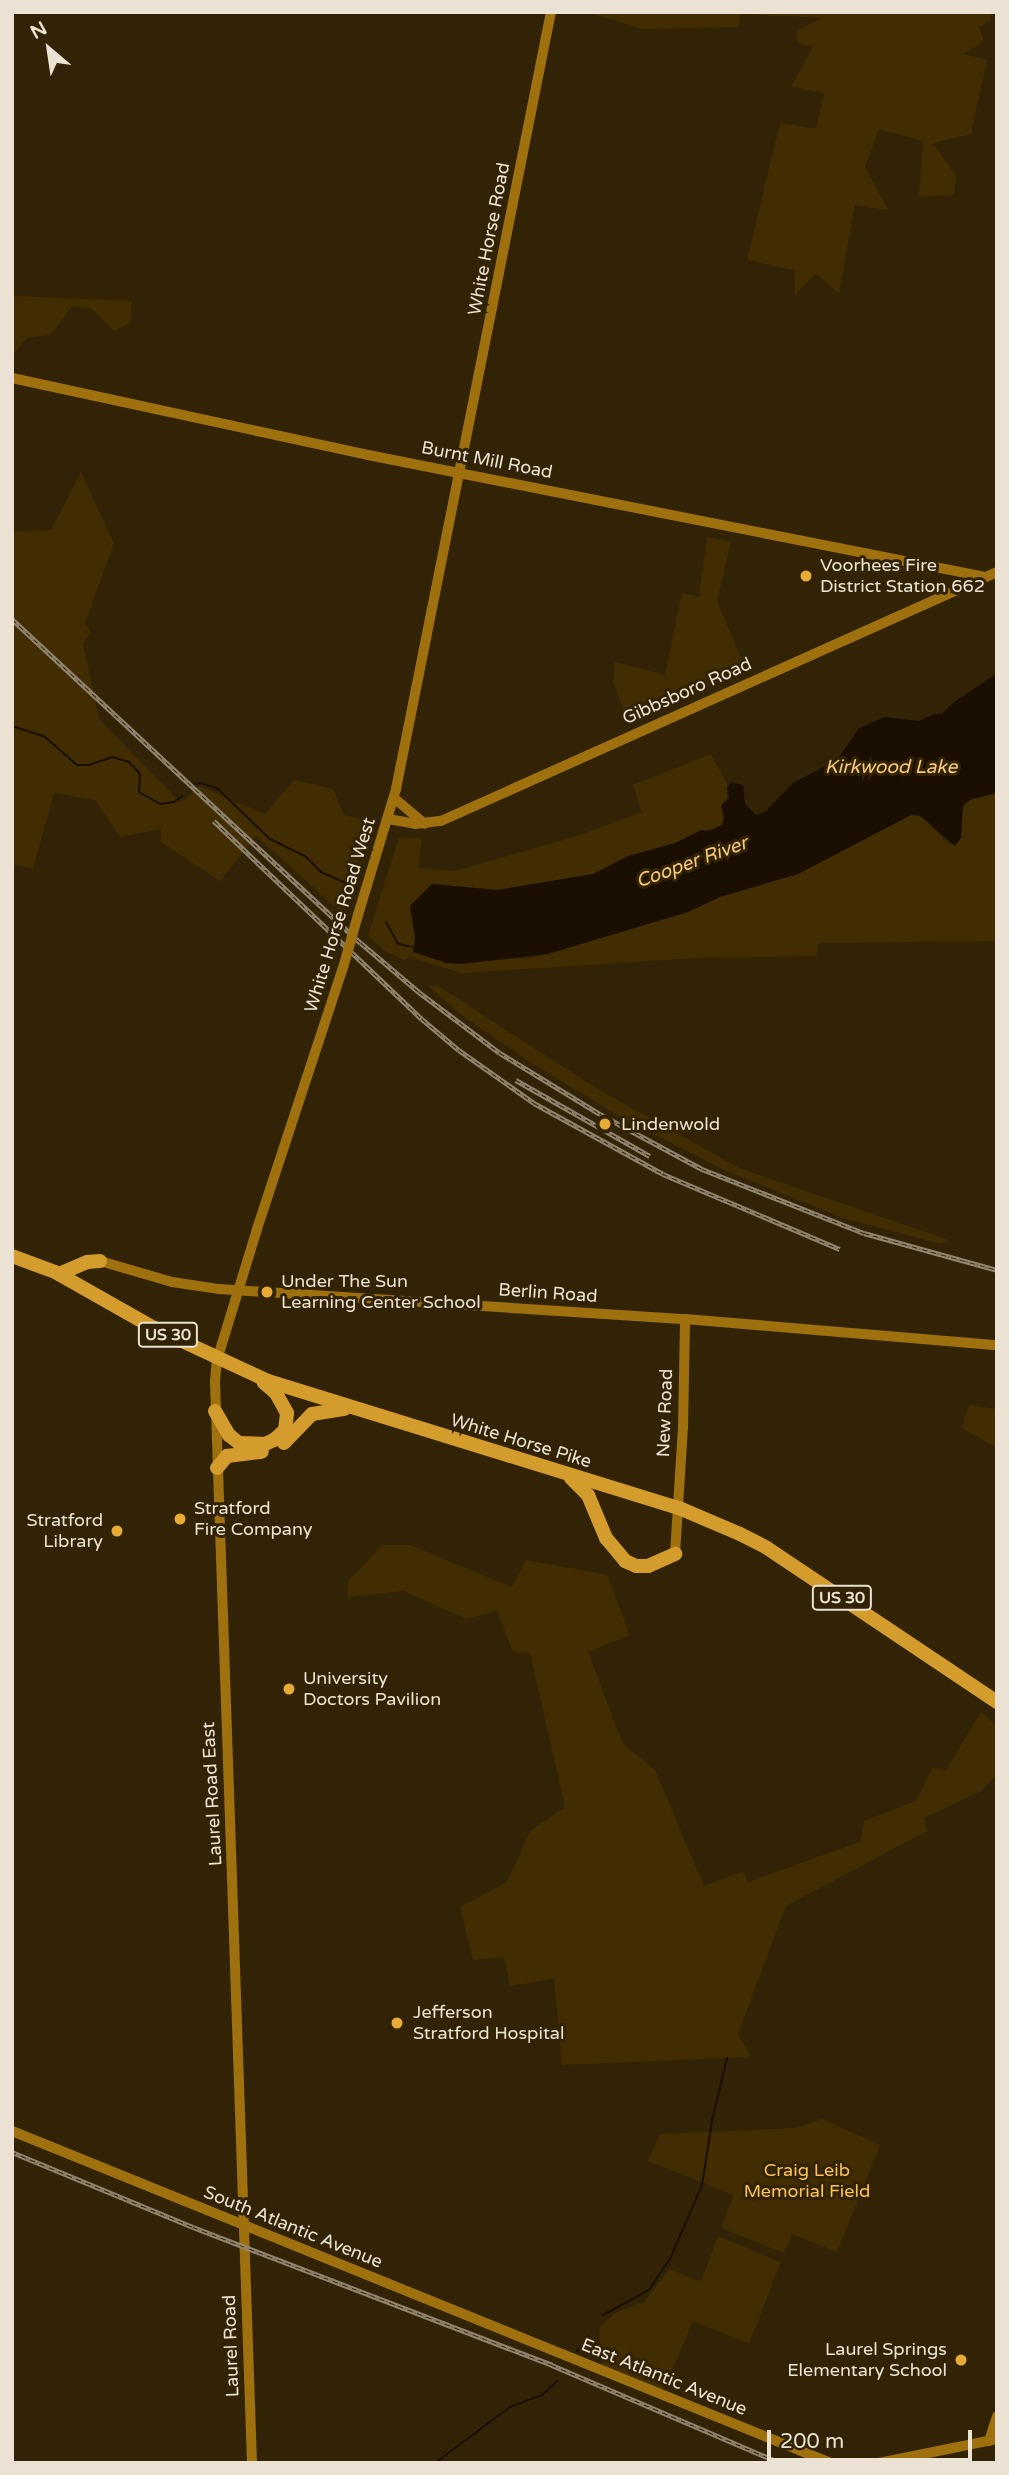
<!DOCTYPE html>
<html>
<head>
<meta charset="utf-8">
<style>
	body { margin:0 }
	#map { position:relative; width:1009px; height:2475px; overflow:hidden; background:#322307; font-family:"Varela Round",sans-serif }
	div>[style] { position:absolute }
	.green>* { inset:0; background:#422d02 }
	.water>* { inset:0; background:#1a0e00 }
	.stream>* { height:2px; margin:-1px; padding:0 1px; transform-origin:1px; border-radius:1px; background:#1a0e00 }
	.secondary>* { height:10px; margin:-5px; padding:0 5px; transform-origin:5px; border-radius:5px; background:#9e710e }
	.highway>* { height:14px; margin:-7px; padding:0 7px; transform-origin:7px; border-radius:7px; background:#d39c2c }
	.rail>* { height:4.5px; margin-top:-2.25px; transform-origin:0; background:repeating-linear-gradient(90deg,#322307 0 5px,#928570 0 10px); box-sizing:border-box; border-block:2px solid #928570 }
	.secondary-bridge>* { height:10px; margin:-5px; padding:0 5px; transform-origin:5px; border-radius:5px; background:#9e710e }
	.dots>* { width:19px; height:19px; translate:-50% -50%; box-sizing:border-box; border:4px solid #322307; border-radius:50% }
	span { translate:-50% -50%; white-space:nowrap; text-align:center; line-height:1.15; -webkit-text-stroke:6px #322307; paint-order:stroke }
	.shield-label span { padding:2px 5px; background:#322307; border:2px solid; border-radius:5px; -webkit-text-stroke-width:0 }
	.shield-label { font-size:16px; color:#ece2d3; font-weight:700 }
	.street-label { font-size:18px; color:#ece2d3 }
	.poi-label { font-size:18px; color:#ece2d3 }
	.left { translate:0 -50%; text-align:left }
	.right { translate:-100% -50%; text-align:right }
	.park-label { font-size:18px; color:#fdc356 }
	.water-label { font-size:19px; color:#f9cb7a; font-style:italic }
	.frame { position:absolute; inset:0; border:14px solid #ece2d3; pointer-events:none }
	.north { position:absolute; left:14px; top:14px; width:70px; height:70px; -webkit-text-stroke:5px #322307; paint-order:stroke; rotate:331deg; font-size:19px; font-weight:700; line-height:28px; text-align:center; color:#ece2d3 }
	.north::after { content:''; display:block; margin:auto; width:24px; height:32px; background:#ece2d3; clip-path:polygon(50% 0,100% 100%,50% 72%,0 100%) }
	.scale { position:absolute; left:767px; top:2430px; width:205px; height:32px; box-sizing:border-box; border:4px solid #ece2d3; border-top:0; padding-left:9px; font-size:21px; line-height:24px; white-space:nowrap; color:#ece2d3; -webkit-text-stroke:5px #322307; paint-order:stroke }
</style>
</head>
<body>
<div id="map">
	<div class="green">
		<i style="clip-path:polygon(587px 12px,991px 12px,990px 21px,979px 27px,984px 41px,964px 54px,987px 60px,971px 134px,933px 143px,956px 176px,954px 195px,919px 197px,923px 141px,879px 129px,865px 167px,888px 210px,855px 205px,839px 293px,815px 274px,795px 295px,794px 270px,747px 260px,780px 123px,816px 129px,824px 93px,791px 87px,813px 46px,797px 43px,798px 30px,822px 18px,740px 14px,739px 27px,642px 29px)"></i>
		<i style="clip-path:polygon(12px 296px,132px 301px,130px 323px,114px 331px,91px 308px,72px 306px,52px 334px,27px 338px,12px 356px)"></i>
		<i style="clip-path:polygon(81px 472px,114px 544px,85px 622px,91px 633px,83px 643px,99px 719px,181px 803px,199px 786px,265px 814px,294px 780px,333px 789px,344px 815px,371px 822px,342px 913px,256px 836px,220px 881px,161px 842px,161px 829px,120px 837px,95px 800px,54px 793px,33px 869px,12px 864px,12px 532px,51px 530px)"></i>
		<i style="clip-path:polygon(707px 537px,731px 541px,717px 601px,745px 668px,628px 720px,613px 683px,615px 662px,665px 675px,682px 593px,699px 597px)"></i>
		<i style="clip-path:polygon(711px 754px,728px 786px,722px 825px,593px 874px,497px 890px,432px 884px,413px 952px,447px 963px,529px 958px,688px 912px,720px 897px,798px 874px,911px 815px,922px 817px,950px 845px,961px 838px,961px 815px,966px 801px,997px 793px,997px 941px,818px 943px,817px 956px,696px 958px,461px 973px,410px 957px,404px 960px,384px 950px,368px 936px,399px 837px,422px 839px,418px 868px,455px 871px,574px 837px,642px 812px,633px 785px)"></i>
		<i style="clip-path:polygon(428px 986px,438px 986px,596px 1088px,739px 1168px,949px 1240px,941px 1244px,843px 1218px,722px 1169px,626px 1120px,536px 1066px,464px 1017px)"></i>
		<i style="clip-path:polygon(969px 1405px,997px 1409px,997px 1448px,962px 1428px)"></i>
		<i style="clip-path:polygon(383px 1545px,410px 1545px,512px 1587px,526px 1560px,607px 1575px,630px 1635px,588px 1652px,623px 1744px,655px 1770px,704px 1886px,743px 1871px,748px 1882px,860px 1842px,864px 1821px,916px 1801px,932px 1768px,946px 1770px,981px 1712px,997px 1727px,997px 1774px,981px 1791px,924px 1818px,927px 1831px,786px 1906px,738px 2034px,751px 2057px,562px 2065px,554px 1978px,510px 1986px,504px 1957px,473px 1960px,460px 1907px,507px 1882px,530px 1831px,565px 1807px,530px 1653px,513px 1652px,497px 1611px,466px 1619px,404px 1591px,347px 1597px,349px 1580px)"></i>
		<i style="clip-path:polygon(822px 2119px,880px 2145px,837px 2252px,792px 2234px,784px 2253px,721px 2228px,734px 2195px,648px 2161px,660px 2134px,796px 2128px)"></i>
		<i style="clip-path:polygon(718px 2236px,781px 2262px,749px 2344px,693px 2321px,664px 2390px,602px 2365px,599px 2328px,615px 2313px,644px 2302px,670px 2269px,701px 2282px)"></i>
	</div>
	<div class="water">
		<i style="clip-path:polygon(997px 673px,997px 793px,972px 799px,963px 805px,961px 838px,955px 846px,919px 815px,911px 815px,798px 874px,720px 897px,688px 912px,548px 954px,461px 964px,447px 963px,413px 952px,415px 938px,410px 906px,432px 884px,497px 890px,593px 874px,628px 856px,675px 843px,701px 830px,710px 831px,722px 825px,724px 820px,721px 805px,729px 798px,727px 788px,731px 782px,743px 785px,745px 804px,756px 815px,766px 811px,793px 783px,837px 760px,859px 728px,885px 717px,919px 721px,934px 714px,941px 714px,953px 703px)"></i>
	</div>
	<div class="stream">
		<i style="left:12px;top:726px;width:35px;rotate:18deg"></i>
		<i style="left:45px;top:737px;width:43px;rotate:41.2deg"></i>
		<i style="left:77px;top:765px;width:12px"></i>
		<i style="left:89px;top:765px;width:24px;rotate:-19deg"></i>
		<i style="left:112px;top:757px;width:18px;rotate:16deg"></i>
		<i style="left:129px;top:762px;width:16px;rotate:47deg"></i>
		<i style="left:140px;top:774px;width:18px;rotate:93deg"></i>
		<i style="left:139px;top:792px;width:24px;rotate:30deg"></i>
		<i style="left:160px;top:804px;width:14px;rotate:-8deg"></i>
		<i style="left:174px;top:802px;width:10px;rotate:-37deg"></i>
		<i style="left:194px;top:784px;width:7px;rotate:-8deg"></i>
		<i style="left:201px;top:783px;width:18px;rotate:19deg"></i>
		<i style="left:218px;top:789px;width:72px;rotate:43.9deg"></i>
		<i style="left:270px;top:839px;width:39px;rotate:26deg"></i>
		<i style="left:305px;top:856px;width:23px;rotate:45deg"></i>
		<i style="left:321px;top:872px;width:35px;rotate:24deg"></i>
		<i style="left:386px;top:922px;width:25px;rotate:61deg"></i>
		<i style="left:398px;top:944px;width:15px;rotate:11deg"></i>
		<i style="left:603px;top:2315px;width:52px;rotate:-28.5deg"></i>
		<i style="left:649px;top:2290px;width:37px;rotate:-56deg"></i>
		<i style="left:670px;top:2259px;width:81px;rotate:-66.6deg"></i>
		<i style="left:702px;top:2185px;width:65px;rotate:-81.1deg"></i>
		<i style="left:712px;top:2121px;width:65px;rotate:-76.6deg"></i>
		<i style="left:577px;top:2351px;width:19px;rotate:-55deg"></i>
		<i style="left:435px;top:2463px;width:94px;rotate:-36.7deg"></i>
		<i style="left:510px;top:2407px;width:34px;rotate:-21deg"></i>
		<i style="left:542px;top:2395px;width:21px;rotate:-43deg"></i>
	</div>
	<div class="secondary">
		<i style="left:12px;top:378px;width:364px;rotate:12.2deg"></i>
		<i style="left:368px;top:455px;width:629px;rotate:11.18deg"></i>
		<i style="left:394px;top:798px;width:40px;rotate:40deg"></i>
		<i style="left:388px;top:819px;width:27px;rotate:10deg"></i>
		<i style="left:415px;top:824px;width:26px;rotate:-7deg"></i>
		<i style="left:441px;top:821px;width:609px;rotate:-24.12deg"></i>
		<i style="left:358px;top:915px;width:132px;rotate:-73.2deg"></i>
		<i style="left:396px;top:789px;width:792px;rotate:-78.72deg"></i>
		<i style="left:100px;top:1261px;width:75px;rotate:16.3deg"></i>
		<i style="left:172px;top:1282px;width:48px;rotate:8.5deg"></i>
		<i style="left:219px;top:1289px;width:467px;rotate:3.7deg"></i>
		<i style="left:685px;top:1319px;width:313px;rotate:4.8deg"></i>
		<i style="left:675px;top:1554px;width:126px;rotate:-86.4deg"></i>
		<i style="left:683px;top:1428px;width:109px;rotate:-88.9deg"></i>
		<i style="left:12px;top:2131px;width:884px;rotate:22.07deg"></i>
		<i style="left:989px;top:2441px;width:26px;rotate:-72deg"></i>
		<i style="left:252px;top:2463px;width:1083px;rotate:-91.96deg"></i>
		<i style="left:215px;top:1381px;width:21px;rotate:-85deg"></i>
		<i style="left:217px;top:1360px;width:137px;rotate:-73deg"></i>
		<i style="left:257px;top:1229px;width:275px;rotate:-71.8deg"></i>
		<i style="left:879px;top:2463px;width:120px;rotate:-11.5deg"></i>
	</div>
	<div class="highway">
		<i style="left:12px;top:1256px;width:46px;rotate:20.4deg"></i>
		<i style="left:55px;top:1272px;width:114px;rotate:29.5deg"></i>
		<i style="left:154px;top:1328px;width:126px;rotate:24.9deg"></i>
		<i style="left:268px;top:1381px;width:430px;rotate:17.2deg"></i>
		<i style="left:679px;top:1508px;width:66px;rotate:23.1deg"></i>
		<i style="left:740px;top:1534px;width:30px;rotate:27deg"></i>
		<i style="left:767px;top:1548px;width:277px;rotate:33.8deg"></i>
		<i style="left:59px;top:1274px;width:30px;rotate:-23deg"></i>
		<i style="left:87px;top:1262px;width:13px;rotate:-4deg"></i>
		<i style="left:215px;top:1411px;width:28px;rotate:60deg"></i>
		<i style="left:229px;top:1435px;width:13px;rotate:39deg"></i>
		<i style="left:239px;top:1443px;width:26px;rotate:2deg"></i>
		<i style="left:265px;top:1444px;width:10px;rotate:-24deg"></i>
		<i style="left:274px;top:1440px;width:15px;rotate:-42deg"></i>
		<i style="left:285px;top:1430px;width:17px;rotate:-83deg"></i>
		<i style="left:287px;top:1413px;width:23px;rotate:-119deg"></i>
		<i style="left:276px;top:1393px;width:16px;rotate:-140deg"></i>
		<i style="left:284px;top:1443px;width:40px;rotate:-46deg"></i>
		<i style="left:312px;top:1414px;width:33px;rotate:-9deg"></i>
		<i style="left:217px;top:1468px;width:16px;rotate:-50deg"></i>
		<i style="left:227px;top:1456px;width:35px;rotate:-7deg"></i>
		<i style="left:571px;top:1478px;width:24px;rotate:45deg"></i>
		<i style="left:588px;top:1495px;width:47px;rotate:67.3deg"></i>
		<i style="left:606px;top:1538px;width:30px;rotate:50deg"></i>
		<i style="left:625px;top:1561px;width:12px;rotate:24deg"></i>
		<i style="left:636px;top:1566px;width:12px"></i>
		<i style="left:648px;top:1566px;width:30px;rotate:-24deg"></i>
	</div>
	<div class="rail">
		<i style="left:12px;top:619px;width:476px;rotate:42.9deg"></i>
		<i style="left:361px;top:943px;width:76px;rotate:40.2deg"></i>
		<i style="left:419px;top:992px;width:101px;rotate:37deg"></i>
		<i style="left:500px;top:1053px;width:117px;rotate:31.4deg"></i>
		<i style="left:600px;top:1114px;width:116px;rotate:28.3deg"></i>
		<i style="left:702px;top:1169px;width:174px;rotate:21.6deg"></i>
		<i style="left:864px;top:1233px;width:138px;rotate:15.5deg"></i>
		<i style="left:214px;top:821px;width:287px;rotate:43.6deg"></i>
		<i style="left:422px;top:1019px;width:48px;rotate:40deg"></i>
		<i style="left:459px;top:1050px;width:92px;rotate:35.2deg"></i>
		<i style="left:534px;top:1103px;width:147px;rotate:28.8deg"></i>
		<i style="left:663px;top:1174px;width:192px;rotate:23deg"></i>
		<i style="left:516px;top:1080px;width:154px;rotate:29.6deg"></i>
		<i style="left:12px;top:2152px;width:196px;rotate:22.5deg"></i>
		<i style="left:193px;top:2227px;width:385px;rotate:21deg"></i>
		<i style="left:552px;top:2365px;width:249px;rotate:23.2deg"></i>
	</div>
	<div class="secondary-bridge">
		<i style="left:343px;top:968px;width:55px;rotate:-74.2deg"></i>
	</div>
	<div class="dots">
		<i style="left:806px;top:576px;background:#e7ac36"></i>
		<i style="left:605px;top:1124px;background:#e7ac36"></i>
		<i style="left:267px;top:1292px;background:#e7ac36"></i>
		<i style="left:180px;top:1519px;background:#e7ac36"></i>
		<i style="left:117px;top:1531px;background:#e7ac36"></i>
		<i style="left:289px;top:1689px;background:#e7ac36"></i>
		<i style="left:397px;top:2023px;background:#e7ac36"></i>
		<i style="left:961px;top:2360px;background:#e7ac36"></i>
	</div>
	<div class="shield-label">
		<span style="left:168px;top:1335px">US 30</span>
		<span style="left:842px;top:1598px">US 30</span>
	</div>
	<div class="street-label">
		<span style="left:489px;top:239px;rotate:-79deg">White Horse Road</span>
		<span style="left:487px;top:460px;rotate:11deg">Burnt Mill Road</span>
		<span style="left:687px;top:691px;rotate:-24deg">Gibbsboro Road</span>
		<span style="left:340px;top:915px;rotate:-73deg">White Horse Road West</span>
		<span style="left:548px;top:1293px;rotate:4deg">Berlin Road</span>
		<span style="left:665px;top:1413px;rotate:-88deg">New Road</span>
		<span style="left:521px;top:1441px;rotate:17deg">White Horse Pike</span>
		<span style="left:212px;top:1794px;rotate:-93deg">Laurel Road East</span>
		<span style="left:293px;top:2227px;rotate:22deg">South Atlantic Avenue</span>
		<span style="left:231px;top:2346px;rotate:-92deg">Laurel Road</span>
		<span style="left:664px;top:2377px;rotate:22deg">East Atlantic Avenue</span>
	</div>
	<div class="poi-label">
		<span class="left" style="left:820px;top:576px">Voorhees Fire<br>District Station 662</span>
		<span class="left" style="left:621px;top:1124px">Lindenwold</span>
		<span class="left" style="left:281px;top:1292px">Under The Sun<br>Learning Center School</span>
		<span class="left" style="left:194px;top:1519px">Stratford<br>Fire Company</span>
		<span class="right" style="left:103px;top:1531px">Stratford<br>Library</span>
		<span class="left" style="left:303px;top:1689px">University<br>Doctors Pavilion</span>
		<span class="left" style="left:413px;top:2023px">Jefferson<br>Stratford Hospital</span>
		<span class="right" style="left:947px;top:2360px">Laurel Springs<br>Elementary School</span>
	</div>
	<div class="park-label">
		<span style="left:807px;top:2181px">Craig Leib<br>Memorial Field</span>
	</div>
	<div class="water-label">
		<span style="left:891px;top:768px">Kirkwood Lake</span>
		<span style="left:692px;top:863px;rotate:-20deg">Cooper River</span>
	</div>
	<div class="frame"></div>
	<div class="north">N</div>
	<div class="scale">200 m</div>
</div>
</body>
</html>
